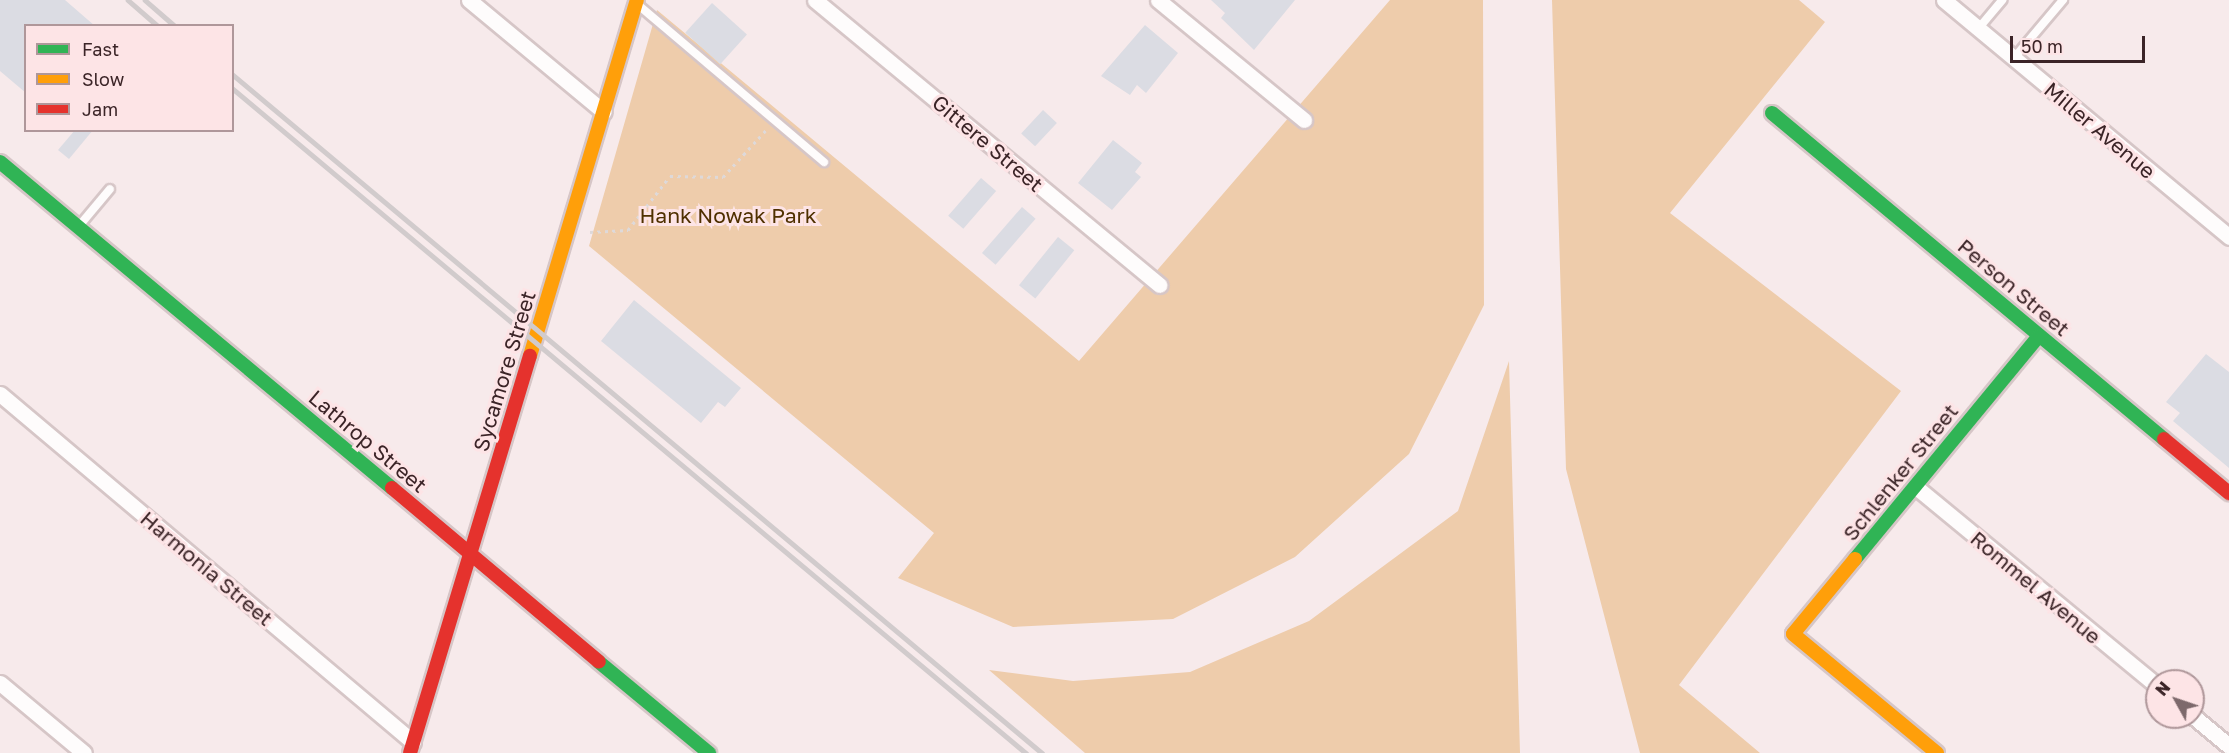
<!DOCTYPE html>
<html>
<head>
<meta charset="utf-8">
<style>
	body { margin:0 }
	#map { position:relative; width:2229px; height:753px; overflow:hidden; background:#f7eaeb; font-family:"Golos Text",sans-serif }
	div>[style] { position:absolute }
	.green>* { inset:0; background:#eeccab }
	.building>* { inset:0; background:#dbdce3; transform-origin:0 0 }
	.path>* { height:3px; margin-top:-1.5px; transform-origin:0; background:repeating-linear-gradient(90deg,#ded9d9 0 3px,transparent 0 7.5px) }
	.roads { filter:drop-shadow(2px 0 #d6c6c7) drop-shadow(-2px 0 #d6c6c7) drop-shadow(0 2px #d6c6c7) drop-shadow(0 -2px #d6c6c7) }
	.lane>* { height:8px; margin:-4px; padding:0 4px; transform-origin:4px; border-radius:4px; background:#fefcfc }
	.street>* { height:15px; margin:-7.5px; padding:0 7.5px; transform-origin:7.5px; border-radius:7.5px; background:#fefcfc }
	.fast>* { height:14px; margin:-7px; padding:0 7px; transform-origin:7px; border-radius:7px; background:#30b455 }
	.slow>* { height:14px; margin:-7px; padding:0 7px; transform-origin:7px; border-radius:7px; background:#ff9f0a }
	.jam>* { height:14px; margin:-7px; padding:0 7px; transform-origin:7px; border-radius:7px; background:#e5322d }
	.rail>* { height:4.5px; margin:-2.25px; padding:0 2.25px; transform-origin:2.25px; border-radius:2.25px; background:#d1cbcc }
	span { translate:-50% -50%; white-space:nowrap; text-align:center; line-height:1.15; -webkit-text-stroke:6px #fde4e6; paint-order:stroke }
	.street-label { font-size:21px; color:#3b2427 }
	.park-label { font-size:21px; color:#4f3000 }
	.legend { position:absolute; left:24px; top:24px; width:210px; height:108px; box-sizing:border-box; background:#fde4e6; border:2px solid #af979a; margin:0; padding:8px 10px; list-style:none; font-size:18px; color:#3b2427 }
	.legend li { display:flex; align-items:center; gap:12px; height:30px }
	.legend b { width:30px; border:2px solid #af979a }
	.north { position:absolute; left:2145px; top:669px; width:60px; height:60px; box-sizing:border-box; background:#fde4e6; border:2px solid #af979a; border-radius:50%; rotate:310deg; font-size:16px; font-weight:700; line-height:24px; text-align:center; color:#3b2427 }
	.north::after { content:''; display:block; margin:auto; width:21px; height:27px; background:#7d696c; clip-path:polygon(50% 0,100% 100%,50% 72%,0 100%) }
	.scale { position:absolute; left:2010px; top:36px; width:135px; height:27px; box-sizing:border-box; border:3px solid #3b2427; border-top:0; padding-left:8px; font-size:18px; line-height:21px; white-space:nowrap; color:#3b2427; -webkit-text-stroke:4px #fde4e6; paint-order:stroke }
</style>
</head>
<body>
<div id="map">
	<div class="green">
		<i style="clip-path:polygon(1390px 0,1483px 0,1484px 305px,1409px 454px,1295px 557px,1173px 619px,1013px 627px,898px 578px,934px 533px,589px 246px,657px 10px,1079px 361px)"></i>
		<i style="clip-path:polygon(1552px 0,1799px 0,1825px 22px,1670px 213px,1901px 391px,1679px 685px,1760px 753px,1640px 753px,1566px 469px)"></i>
		<i style="clip-path:polygon(1509px 361px,1520px 753px,1085px 753px,989px 670px,1073px 681px,1190px 672px,1309px 621px,1458px 511px)"></i>
	</div>
	<div class="building">
		<i style="clip-path:polygon(0 0,65px 0,95px 26px,26px 26px,26px 93px,0 71px)"></i>
		<i style="clip-path:polygon(1211px 0,1295px 0,1254px 50px,1221px 18px,1225px 13px)"></i>
		<i style="left:712px;top:3px;width:47px;height:40px;rotate:42deg"></i>
		<i style="clip-path:polygon(1145px 25px,1178px 53px,1146px 93px,1137px 85px,1130px 95px,1101px 76px)"></i>
		<i style="left:1043px;top:110px;width:19px;height:32px;rotate:43deg"></i>
		<i style="clip-path:polygon(75px 130px,93px 130px,69px 159px,58px 150px)"></i>
		<i style="clip-path:polygon(1113px 140px,1142px 163px,1135px 172px,1141px 177px,1112px 210px,1078px 183px)"></i>
		<i style="left:981px;top:178px;width:20px;height:50px;rotate:41deg"></i>
		<i style="left:1022px;top:207px;width:18px;height:61px;rotate:41deg"></i>
		<i style="left:1058px;top:237px;width:21px;height:62px;rotate:39deg"></i>
		<i style="clip-path:polygon(634px 300px,741px 388px,725px 407px,718px 402px,701px 423px,601px 341px)"></i>
		<i style="clip-path:polygon(2206px 354px,2229px 372px,2229px 468px,2173px 421px,2180px 413px,2166px 402px)"></i>
	</div>
	<div class="path">
		<i style="left:590px;top:232px;width:38px;rotate:-3deg"></i>
		<i style="left:628px;top:230px;width:68px;rotate:-52.1deg"></i>
		<i style="left:670px;top:176px;width:53px;rotate:1.1deg"></i>
		<i style="left:723px;top:177px;width:64px;rotate:-47.5deg"></i>
	</div>
	<div class="roads">
		<div class="lane">
			<i style="left:637px;top:4px;width:245px;rotate:40.2deg"></i>
			<i style="left:1978px;top:29px;width:38px;rotate:-50deg"></i>
			<i style="left:2014px;top:58px;width:76px;rotate:-49.8deg"></i>
			<i style="left:79px;top:226px;width:48px;rotate:-50deg"></i>
		</div>
		<div class="street">
			<i style="left:469px;top:0;width:175px;rotate:39.7deg"></i>
			<i style="left:815px;top:0;width:447px;rotate:39.6deg"></i>
			<i style="left:1158px;top:0;width:189px;rotate:39.4deg"></i>
			<i style="left:1944px;top:0;width:371px;rotate:39.7deg"></i>
			<i style="left:0;top:394px;width:540px;rotate:40.12deg"></i>
			<i style="left:1916px;top:487px;width:313px;rotate:39.5deg"></i>
			<i style="left:0;top:683px;width:109px;rotate:39.8deg"></i>
			<i style="left:2193px;top:716px;width:47px;rotate:39.8deg"></i>
		</div>
		<div class="fast">
			<i style="left:1772px;top:113px;width:510px;rotate:39.75deg"></i>
			<i style="left:0;top:162px;width:510px;rotate:39.75deg"></i>
			<i style="left:1855px;top:559px;width:289px;rotate:-50.5deg"></i>
			<i style="left:599px;top:662px;width:143px;rotate:39.6deg"></i>
		</div>
		<div class="slow">
			<i style="left:530px;top:356px;width:372px;rotate:-73.3deg"></i>
			<i style="left:1855px;top:559px;width:97px;rotate:129.6deg"></i>
			<i style="left:1793px;top:634px;width:187px;rotate:39.6deg"></i>
		</div>
		<div class="jam">
			<i style="left:2164px;top:439px;width:85px;rotate:39.7deg"></i>
			<i style="left:392px;top:488px;width:270px;rotate:40deg"></i>
			<i style="left:410px;top:753px;width:415px;rotate:-73.2deg"></i>
		</div>
	</div>
	<div class="rail">
		<i style="left:128px;top:0;width:40px;rotate:41deg"></i>
		<i style="left:145px;top:0;width:40px;rotate:41deg"></i>
		<i style="left:232px;top:74px;width:1057px;rotate:39.97deg"></i>
		<i style="left:232px;top:88px;width:1036px;rotate:39.95deg"></i>
	</div>
	<div class="street-label">
		<span style="left:2100px;top:130px;rotate:40deg">Miller Avenue</span>
		<span style="left:988px;top:143px;rotate:40deg">Gittere Street</span>
		<span style="left:2014px;top:287px;rotate:40deg">Person Street</span>
		<span style="left:504px;top:371px;rotate:-73deg">Sycamore Street</span>
		<span style="left:368px;top:441px;rotate:40deg">Lathrop Street</span>
		<span style="left:1900px;top:472px;rotate:-51deg">Schlenker Street</span>
		<span style="left:207px;top:568px;rotate:40deg">Harmonia Street</span>
		<span style="left:2036px;top:587px;rotate:40deg">Rommel Avenue</span>
	</div>
	<div class="park-label">
		<span style="left:728px;top:215px">Hank Nowak Park</span>
	</div>
	<ul class="legend">
	<li><b style="height:8px;background:#30b455"></b>Fast</li>
	<li><b style="height:8px;background:#ff9f0a"></b>Slow</li>
	<li><b style="height:8px;background:#e5322d"></b>Jam</li>
	</ul>
	<div class="north">N</div>
	<div class="scale">50 m</div>
</div>
</body>
</html>
